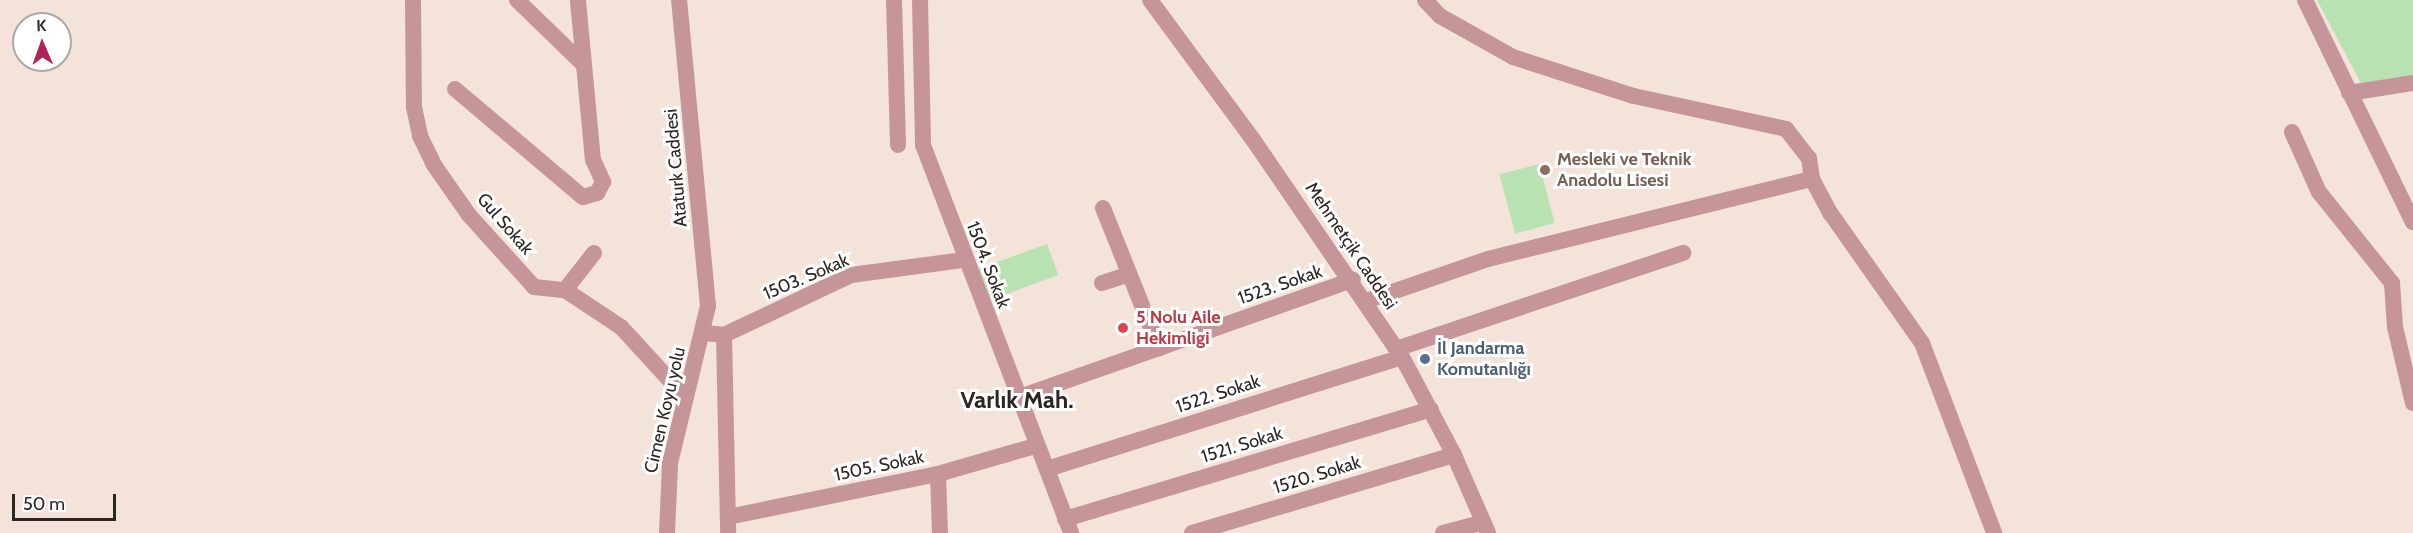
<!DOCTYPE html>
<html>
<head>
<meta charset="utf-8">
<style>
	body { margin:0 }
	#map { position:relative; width:2413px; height:533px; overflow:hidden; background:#f3e3d9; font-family:Cabin,sans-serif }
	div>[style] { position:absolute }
	.green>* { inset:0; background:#b9e2b2; transform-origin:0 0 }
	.minor>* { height:16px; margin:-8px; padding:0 8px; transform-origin:8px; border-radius:8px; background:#c59599 }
	.dots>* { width:16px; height:16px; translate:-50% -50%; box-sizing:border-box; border:3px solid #fff; border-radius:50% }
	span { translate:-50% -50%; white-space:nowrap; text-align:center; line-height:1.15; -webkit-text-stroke:6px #fff; paint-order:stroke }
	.education-label { font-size:18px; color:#785e54; font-weight:700 }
	.left { translate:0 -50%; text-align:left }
	.street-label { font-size:18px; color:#2c2623 }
	.health-label { font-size:18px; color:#be3a42; font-weight:700 }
	.service-label { font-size:18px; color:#4e5e75; font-weight:700 }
	.district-label { font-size:24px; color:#2c2623; font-weight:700 }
	.north { position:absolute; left:12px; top:12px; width:60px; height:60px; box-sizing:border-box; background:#fff; border:2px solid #aba8a7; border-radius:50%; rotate:358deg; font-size:16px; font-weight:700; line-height:24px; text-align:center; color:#2c2623 }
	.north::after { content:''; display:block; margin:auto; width:21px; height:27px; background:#b12258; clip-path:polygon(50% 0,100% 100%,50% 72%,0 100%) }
	.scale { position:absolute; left:12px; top:494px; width:104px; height:27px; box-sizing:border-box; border:3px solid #2c2623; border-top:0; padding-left:8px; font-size:18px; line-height:21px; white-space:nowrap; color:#2c2623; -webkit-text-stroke:4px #fff; paint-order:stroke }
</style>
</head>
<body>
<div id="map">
	<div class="green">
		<i style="clip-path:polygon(2317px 0,2413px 0,2413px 75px,2361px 83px)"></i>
		<i style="left:1539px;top:164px;width:61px;height:41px;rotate:75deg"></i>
		<i style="left:1047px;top:244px;width:33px;height:72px;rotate:70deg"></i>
	</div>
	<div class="minor">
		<i style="left:413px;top:0;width:107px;rotate:89.5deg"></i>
		<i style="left:414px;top:107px;width:30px;rotate:78deg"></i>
		<i style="left:420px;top:136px;width:32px;rotate:64deg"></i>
		<i style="left:434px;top:165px;width:61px;rotate:55deg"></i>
		<i style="left:469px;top:215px;width:97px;rotate:47.9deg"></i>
		<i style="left:534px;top:287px;width:31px;rotate:6deg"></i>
		<i style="left:565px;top:290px;width:67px;rotate:33.5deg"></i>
		<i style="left:621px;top:327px;width:96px;rotate:47.5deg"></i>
		<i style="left:517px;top:0;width:92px;rotate:44.1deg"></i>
		<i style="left:894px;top:0;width:145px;rotate:88.4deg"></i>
		<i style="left:920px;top:0;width:145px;rotate:88.8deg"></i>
		<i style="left:923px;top:145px;width:415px;rotate:69.1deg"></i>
		<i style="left:1150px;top:0;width:175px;rotate:53.6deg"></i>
		<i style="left:1254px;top:141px;width:262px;rotate:55.6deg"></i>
		<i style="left:1402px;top:357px;width:111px;rotate:62deg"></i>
		<i style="left:1454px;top:455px;width:85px;rotate:66.4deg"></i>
		<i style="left:1425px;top:0;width:22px;rotate:47deg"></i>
		<i style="left:1440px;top:16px;width:84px;rotate:29.3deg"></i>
		<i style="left:1513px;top:57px;width:127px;rotate:17.9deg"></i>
		<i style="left:1634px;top:96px;width:156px;rotate:12.2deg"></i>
		<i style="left:1786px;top:129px;width:37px;rotate:52deg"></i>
		<i style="left:1809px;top:158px;width:21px;rotate:82deg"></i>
		<i style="left:1812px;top:179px;width:40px;rotate:62deg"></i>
		<i style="left:1831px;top:214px;width:158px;rotate:54.8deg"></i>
		<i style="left:1922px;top:343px;width:203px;rotate:69.2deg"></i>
		<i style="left:2305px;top:0;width:247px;rotate:64.1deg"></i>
		<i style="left:455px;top:89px;width:167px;rotate:40.2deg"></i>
		<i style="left:583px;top:197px;width:15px;rotate:-16deg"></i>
		<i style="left:597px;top:193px;width:13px;rotate:-61deg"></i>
		<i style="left:603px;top:182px;width:24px;rotate:-114deg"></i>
		<i style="left:593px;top:160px;width:161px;rotate:-95.4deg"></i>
		<i style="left:2349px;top:93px;width:65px;rotate:-8.9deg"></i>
		<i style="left:2292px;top:132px;width:66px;rotate:65.8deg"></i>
		<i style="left:2319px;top:192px;width:117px;rotate:51.3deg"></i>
		<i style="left:2392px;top:283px;width:44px;rotate:86.1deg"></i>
		<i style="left:2395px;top:327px;width:78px;rotate:76.7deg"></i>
		<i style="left:1103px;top:208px;width:151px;rotate:68.2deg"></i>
		<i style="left:1102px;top:283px;width:28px;rotate:-18deg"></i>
		<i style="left:565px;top:290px;width:47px;rotate:-51.9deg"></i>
		<i style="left:1366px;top:301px;width:129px;rotate:-19deg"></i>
		<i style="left:1488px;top:259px;width:334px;rotate:-13.9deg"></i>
		<i style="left:703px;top:333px;width:21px;rotate:5deg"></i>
		<i style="left:724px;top:335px;width:140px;rotate:-25.3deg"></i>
		<i style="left:851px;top:275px;width:114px;rotate:-7.6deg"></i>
		<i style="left:724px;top:335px;width:198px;rotate:88.8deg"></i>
		<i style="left:1396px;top:349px;width:303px;rotate:-18.5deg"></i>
		<i style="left:1017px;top:398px;width:356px;rotate:-19.4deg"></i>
		<i style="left:1047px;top:469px;width:372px;rotate:-17.5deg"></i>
		<i style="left:938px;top:474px;width:59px;rotate:88.1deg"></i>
		<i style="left:728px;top:517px;width:214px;rotate:-11.6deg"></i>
		<i style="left:938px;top:474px;width:101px;rotate:-16.1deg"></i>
		<i style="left:1065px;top:519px;width:382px;rotate:-16.7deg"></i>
		<i style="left:667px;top:533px;width:70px;rotate:-87.5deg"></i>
		<i style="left:670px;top:463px;width:162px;rotate:-76.4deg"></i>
		<i style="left:708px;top:306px;width:307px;rotate:-95.4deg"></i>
		<i style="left:1192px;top:533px;width:273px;rotate:-16.6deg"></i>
		<i style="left:1443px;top:533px;width:42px;rotate:-15deg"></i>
	</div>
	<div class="dots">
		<i style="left:1545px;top:170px;background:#8d6e63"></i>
		<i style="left:1123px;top:328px;background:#e0444e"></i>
		<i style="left:1425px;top:359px;background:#5c6f8a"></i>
	</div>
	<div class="education-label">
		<span class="left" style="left:1557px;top:170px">Mesleki ve Teknik<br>Anadolu Lisesi</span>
	</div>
	<div class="street-label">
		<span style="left:676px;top:168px;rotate:-95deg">Ataturk Caddesi</span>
		<span style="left:505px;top:224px;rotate:49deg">Gul Sokak</span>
		<span style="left:1351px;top:246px;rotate:56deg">Mehmetçik Caddesi</span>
		<span style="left:988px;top:265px;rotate:69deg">1504. Sokak</span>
		<span style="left:806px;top:277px;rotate:-23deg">1503. Sokak</span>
		<span style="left:1280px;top:285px;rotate:-19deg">1523. Sokak</span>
		<span style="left:1218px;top:394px;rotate:-18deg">1522. Sokak</span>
		<span style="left:665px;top:410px;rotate:-77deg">Cimen Koyu yolu</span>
		<span style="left:1242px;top:445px;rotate:-17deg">1521. Sokak</span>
		<span style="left:879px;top:466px;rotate:-12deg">1505. Sokak</span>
		<span style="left:1317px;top:475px;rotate:-17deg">1520. Sokak</span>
	</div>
	<div class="health-label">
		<span class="left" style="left:1136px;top:328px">5 Nolu Aile<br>Hekimligi</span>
	</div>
	<div class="service-label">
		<span class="left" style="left:1437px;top:359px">İl Jandarma<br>Komutanlığı</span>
	</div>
	<div class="district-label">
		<span style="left:1017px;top:400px">Varlık Mah.</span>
	</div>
	<div class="north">K</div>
	<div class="scale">50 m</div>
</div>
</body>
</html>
